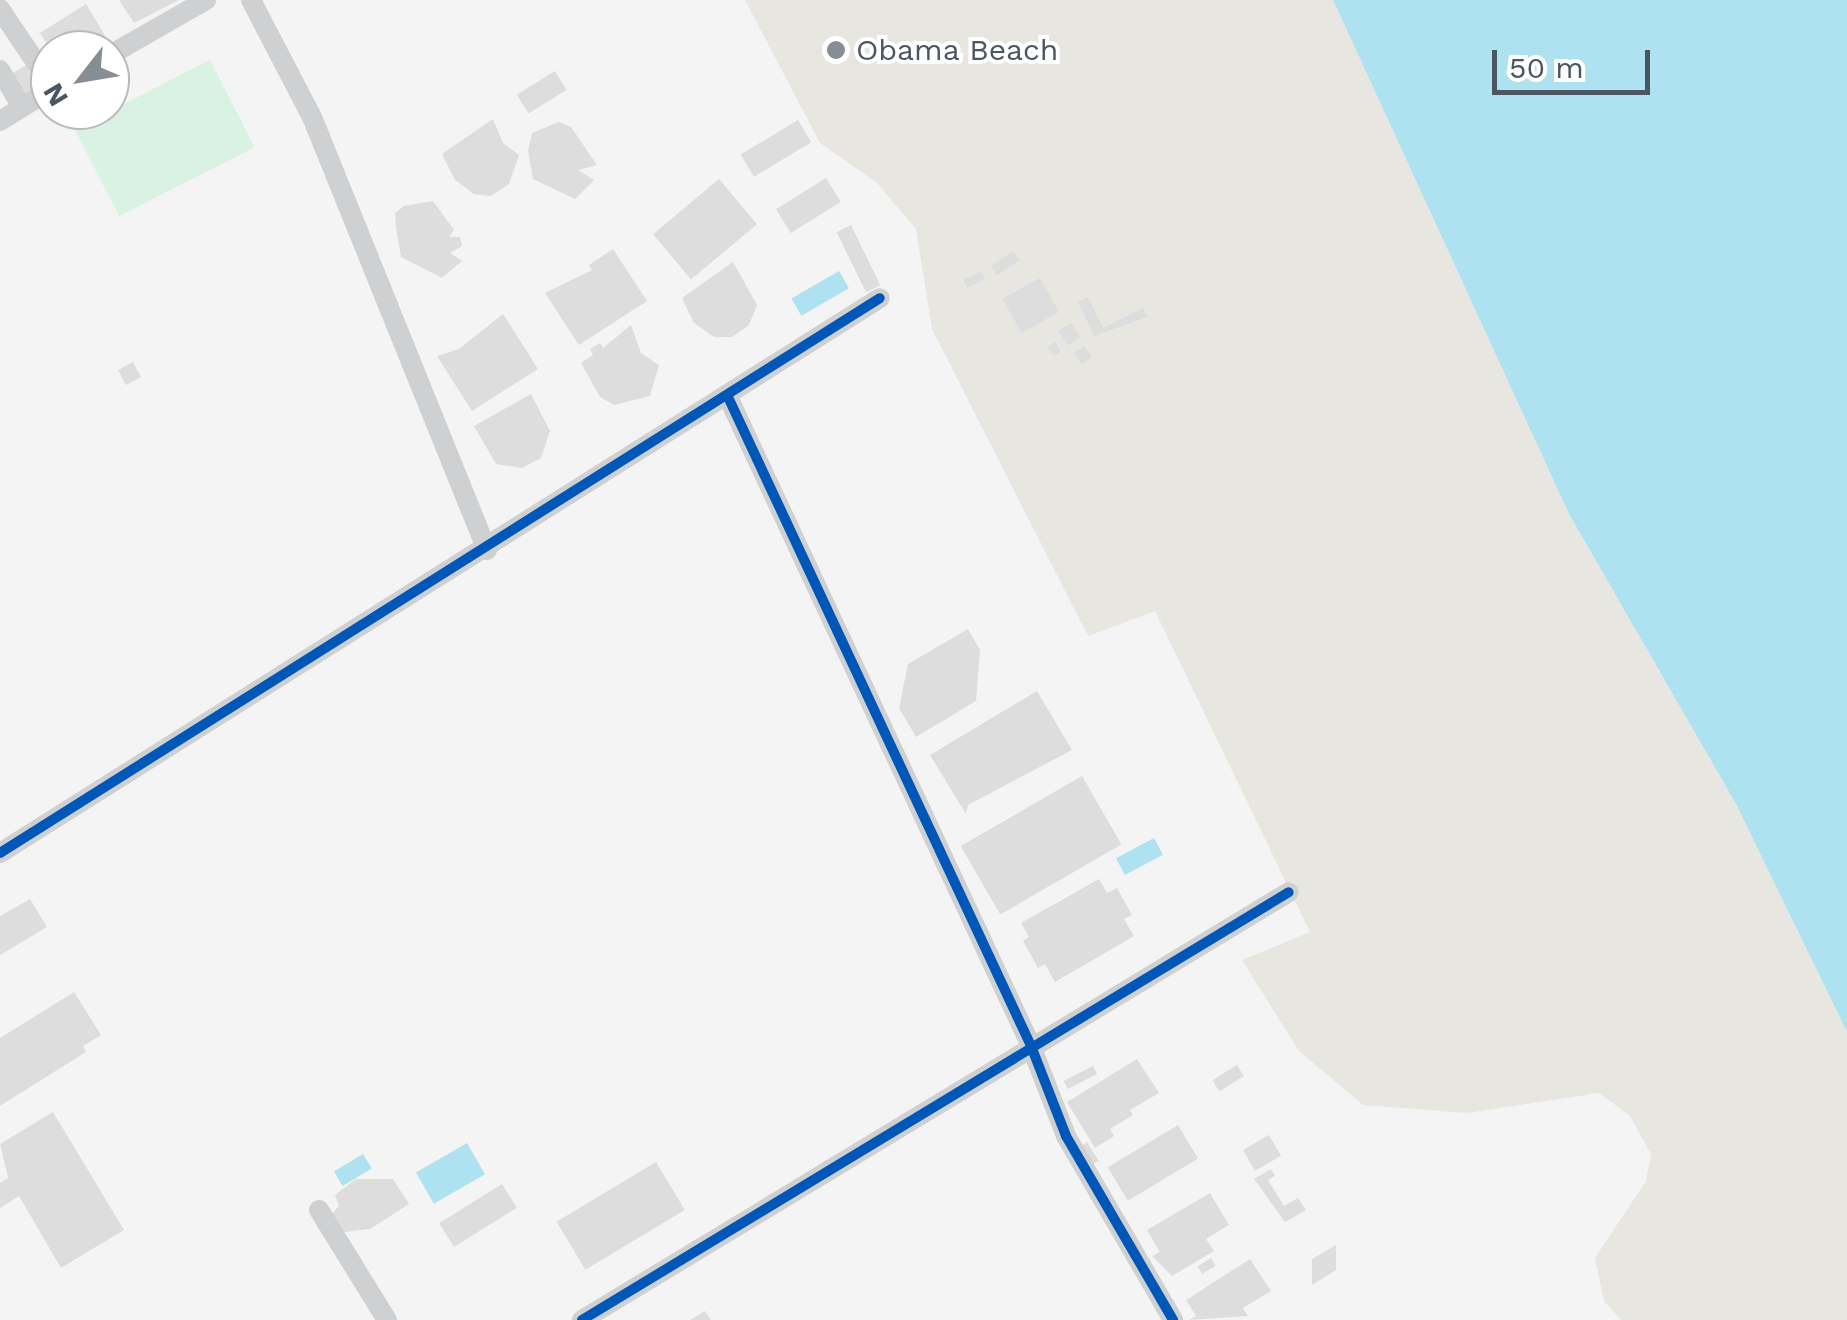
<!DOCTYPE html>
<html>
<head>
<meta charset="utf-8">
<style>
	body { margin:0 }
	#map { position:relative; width:1847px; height:1320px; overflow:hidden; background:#f4f4f4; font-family:"Work Sans",sans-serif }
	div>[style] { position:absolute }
	.green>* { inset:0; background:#d9f2e3; transform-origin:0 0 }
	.sand>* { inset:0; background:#e7e6e1 }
	.water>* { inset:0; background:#aee2f0; transform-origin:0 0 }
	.building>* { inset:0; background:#ddddde; transform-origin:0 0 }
	.minor>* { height:20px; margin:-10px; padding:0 10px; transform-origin:10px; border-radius:10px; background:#ced0d2 }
	.cycleway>* { height:10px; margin:-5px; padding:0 5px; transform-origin:5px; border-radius:5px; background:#0057b8 }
	.dots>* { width:28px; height:28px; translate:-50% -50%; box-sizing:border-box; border:5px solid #fff; border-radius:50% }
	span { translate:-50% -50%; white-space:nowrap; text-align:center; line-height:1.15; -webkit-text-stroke:8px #fff; paint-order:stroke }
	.poi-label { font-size:30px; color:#4a5661 }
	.left { translate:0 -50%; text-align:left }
	.north { position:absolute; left:30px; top:30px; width:100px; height:100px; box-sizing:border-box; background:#fff; border:2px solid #b7bbc0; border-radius:50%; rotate:239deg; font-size:28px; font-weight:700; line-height:40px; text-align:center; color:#4a5661 }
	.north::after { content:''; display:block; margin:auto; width:35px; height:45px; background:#868d94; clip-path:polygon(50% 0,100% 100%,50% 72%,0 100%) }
	.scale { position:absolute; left:1492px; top:50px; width:158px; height:45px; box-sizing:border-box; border:5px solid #4a5661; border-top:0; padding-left:12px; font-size:30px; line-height:35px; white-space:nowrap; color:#4a5661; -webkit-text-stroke:8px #fff; paint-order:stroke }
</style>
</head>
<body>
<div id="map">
	<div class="green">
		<i style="left:210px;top:60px;width:98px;height:152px;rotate:63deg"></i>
	</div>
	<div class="sand">
		<i style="clip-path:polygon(745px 0,1333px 0,1569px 514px,1736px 804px,1847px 1032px,1847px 1320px,1621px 1320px,1604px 1301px,1595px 1258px,1646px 1181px,1651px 1154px,1630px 1116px,1599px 1093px,1467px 1113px,1363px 1105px,1299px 1051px,1242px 960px,1310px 932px,1155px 611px,1088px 636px,932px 329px,916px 229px,877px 183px,820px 143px)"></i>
	</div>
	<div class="water">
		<i style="clip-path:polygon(1333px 0,1847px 0,1847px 1032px,1736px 804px,1569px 514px)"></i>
		<i style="left:839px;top:271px;width:20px;height:55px;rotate:60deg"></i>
		<i style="left:1154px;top:838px;width:19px;height:43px;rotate:62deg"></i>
		<i style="left:467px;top:1143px;width:36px;height:59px;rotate:60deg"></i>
		<i style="left:363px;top:1154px;width:17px;height:34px;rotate:59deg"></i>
	</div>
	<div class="building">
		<i style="clip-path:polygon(119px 0,179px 0,134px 23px)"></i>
		<i style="clip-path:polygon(86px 4px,110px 44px,100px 50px,51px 50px,40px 33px)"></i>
		<i style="left:26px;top:65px;width:25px;height:18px;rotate:58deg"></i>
		<i style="left:555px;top:71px;width:22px;height:45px;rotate:58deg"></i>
		<i style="clip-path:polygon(493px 119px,503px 143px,519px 155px,509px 184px,491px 196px,474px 194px,455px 180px,442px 154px)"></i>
		<i style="left:798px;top:120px;width:26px;height:67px;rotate:59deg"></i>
		<i style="clip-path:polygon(559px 122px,571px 127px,597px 165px,578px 170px,594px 180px,575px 199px,533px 179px,528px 151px,532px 133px)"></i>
		<i style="left:826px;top:178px;width:28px;height:59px;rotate:58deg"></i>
		<i style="left:719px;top:179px;width:59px;height:86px;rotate:50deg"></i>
		<i style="clip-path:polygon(433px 201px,454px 230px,449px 237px,460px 237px,462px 246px,450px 253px,462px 261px,442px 278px,401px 257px,396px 227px,395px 213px,404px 206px)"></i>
		<i style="left:851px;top:225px;width:67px;height:16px;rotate:64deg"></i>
		<i style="clip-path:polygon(613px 249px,647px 301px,579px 345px,545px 293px,592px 270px,589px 265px)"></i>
		<i style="left:1013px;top:251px;width:11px;height:27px;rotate:56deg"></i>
		<i style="clip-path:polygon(733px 262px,757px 305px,749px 325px,732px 337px,714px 337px,694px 323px,682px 298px)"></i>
		<i style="left:981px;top:271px;width:9px;height:20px;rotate:63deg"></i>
		<i style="left:1040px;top:278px;width:39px;height:43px;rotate:61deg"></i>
		<i style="clip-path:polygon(1088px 297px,1103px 328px,1143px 308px,1147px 317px,1094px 336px,1078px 302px)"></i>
		<i style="clip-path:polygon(503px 314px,538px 369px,472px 411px,437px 356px,459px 349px)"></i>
		<i style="left:1071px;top:323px;width:17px;height:15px;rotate:57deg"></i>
		<i style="clip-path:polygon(631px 325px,641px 353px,659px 365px,650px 396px,614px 405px,600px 397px,581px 363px,593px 355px,590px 349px,600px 343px,603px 348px)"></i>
		<i style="left:1055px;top:342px;width:11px;height:9px;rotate:56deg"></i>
		<i style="left:1084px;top:346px;width:14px;height:12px;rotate:56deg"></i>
		<i style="left:133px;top:362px;width:17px;height:17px;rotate:62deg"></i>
		<i style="clip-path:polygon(531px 394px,550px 431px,541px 458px,522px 468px,496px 464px,474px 426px)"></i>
		<i style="clip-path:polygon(968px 629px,980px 650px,976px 701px,916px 737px,899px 708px,908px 664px)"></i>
		<i style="clip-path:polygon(1037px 691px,1072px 750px,968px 805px,966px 814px,930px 755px)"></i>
		<i style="left:1082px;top:776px;width:79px;height:140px;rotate:60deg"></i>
		<i style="clip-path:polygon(1099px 879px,1107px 893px,1117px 888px,1132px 915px,1124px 919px,1134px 936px,1055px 982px,1045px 964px,1038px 968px,1023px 941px,1029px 937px,1021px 923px)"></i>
		<i style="clip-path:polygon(30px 899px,47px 927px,0 955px,0 916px)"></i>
		<i style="clip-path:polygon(74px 992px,101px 1035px,83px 1046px,86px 1052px,0 1106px,0 1038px)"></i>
		<i style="clip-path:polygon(1137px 1059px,1159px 1093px,1130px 1110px,1133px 1115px,1110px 1129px,1114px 1136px,1095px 1148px,1067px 1102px)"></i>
		<i style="left:1237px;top:1065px;width:13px;height:29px;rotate:58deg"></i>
		<i style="left:1093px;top:1066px;width:9px;height:33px;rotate:63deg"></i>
		<i style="clip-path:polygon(53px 1112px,124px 1230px,61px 1268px,19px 1196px,0 1208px,0 1183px,8px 1178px,0 1144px)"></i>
		<i style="left:1178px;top:1125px;width:39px;height:82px;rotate:59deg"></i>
		<i style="left:1269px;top:1135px;width:24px;height:30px;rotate:60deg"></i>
		<i style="left:1087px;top:1142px;width:22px;height:9px;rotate:58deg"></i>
		<i style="left:656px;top:1162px;width:56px;height:116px;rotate:59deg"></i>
		<i style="clip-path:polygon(1271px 1169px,1275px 1176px,1268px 1180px,1284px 1206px,1298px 1198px,1306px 1210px,1285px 1222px,1254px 1179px)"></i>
		<i style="clip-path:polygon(356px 1179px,393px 1179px,409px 1204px,370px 1229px,336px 1233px,328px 1218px,339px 1206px,335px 1195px)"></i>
		<i style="left:502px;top:1184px;width:28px;height:74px;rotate:58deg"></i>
		<i style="clip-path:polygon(1210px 1193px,1229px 1225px,1206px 1239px,1214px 1251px,1172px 1276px,1152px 1256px,1160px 1252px,1147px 1230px)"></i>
		<i style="clip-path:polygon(1336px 1245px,1336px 1270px,1312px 1285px,1312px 1259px)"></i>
		<i style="left:1211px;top:1258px;width:9px;height:16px;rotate:58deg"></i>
		<i style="clip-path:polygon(1250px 1259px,1271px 1291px,1243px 1308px,1248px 1316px,1189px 1320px,1196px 1316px,1186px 1300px)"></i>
		<i style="clip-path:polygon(705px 1311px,711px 1320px,690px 1320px)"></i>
	</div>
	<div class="minor">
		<i style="left:251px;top:0;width:132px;rotate:62.5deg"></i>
		<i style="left:312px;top:117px;width:467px;rotate:68deg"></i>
		<i style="left:0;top:9px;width:89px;rotate:56deg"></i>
		<i style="left:110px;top:55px;width:111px;rotate:-29.8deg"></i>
		<i style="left:0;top:70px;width:43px;rotate:59.3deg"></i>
		<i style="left:0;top:121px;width:59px;rotate:-31.8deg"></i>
		<i style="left:728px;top:397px;width:716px;rotate:64.97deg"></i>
		<i style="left:1031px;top:1046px;width:97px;rotate:68.7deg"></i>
		<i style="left:1066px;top:1136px;width:213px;rotate:59.8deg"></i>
		<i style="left:0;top:853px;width:1040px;rotate:-32.24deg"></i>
		<i style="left:319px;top:1210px;width:129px;rotate:58.3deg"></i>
		<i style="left:582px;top:1320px;width:826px;rotate:-31.19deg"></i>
	</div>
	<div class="cycleway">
		<i style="left:728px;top:397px;width:716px;rotate:64.97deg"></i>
		<i style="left:1031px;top:1046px;width:97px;rotate:68.7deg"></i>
		<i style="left:1066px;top:1136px;width:213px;rotate:59.8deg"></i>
		<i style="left:0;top:853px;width:1040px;rotate:-32.24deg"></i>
		<i style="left:582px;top:1320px;width:826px;rotate:-31.19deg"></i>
	</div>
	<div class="dots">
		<i style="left:836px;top:50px;background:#868d94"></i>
	</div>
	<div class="poi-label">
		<span class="left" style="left:856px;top:50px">Obama Beach</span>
	</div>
	<div class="north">N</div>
	<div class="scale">50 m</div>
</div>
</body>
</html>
